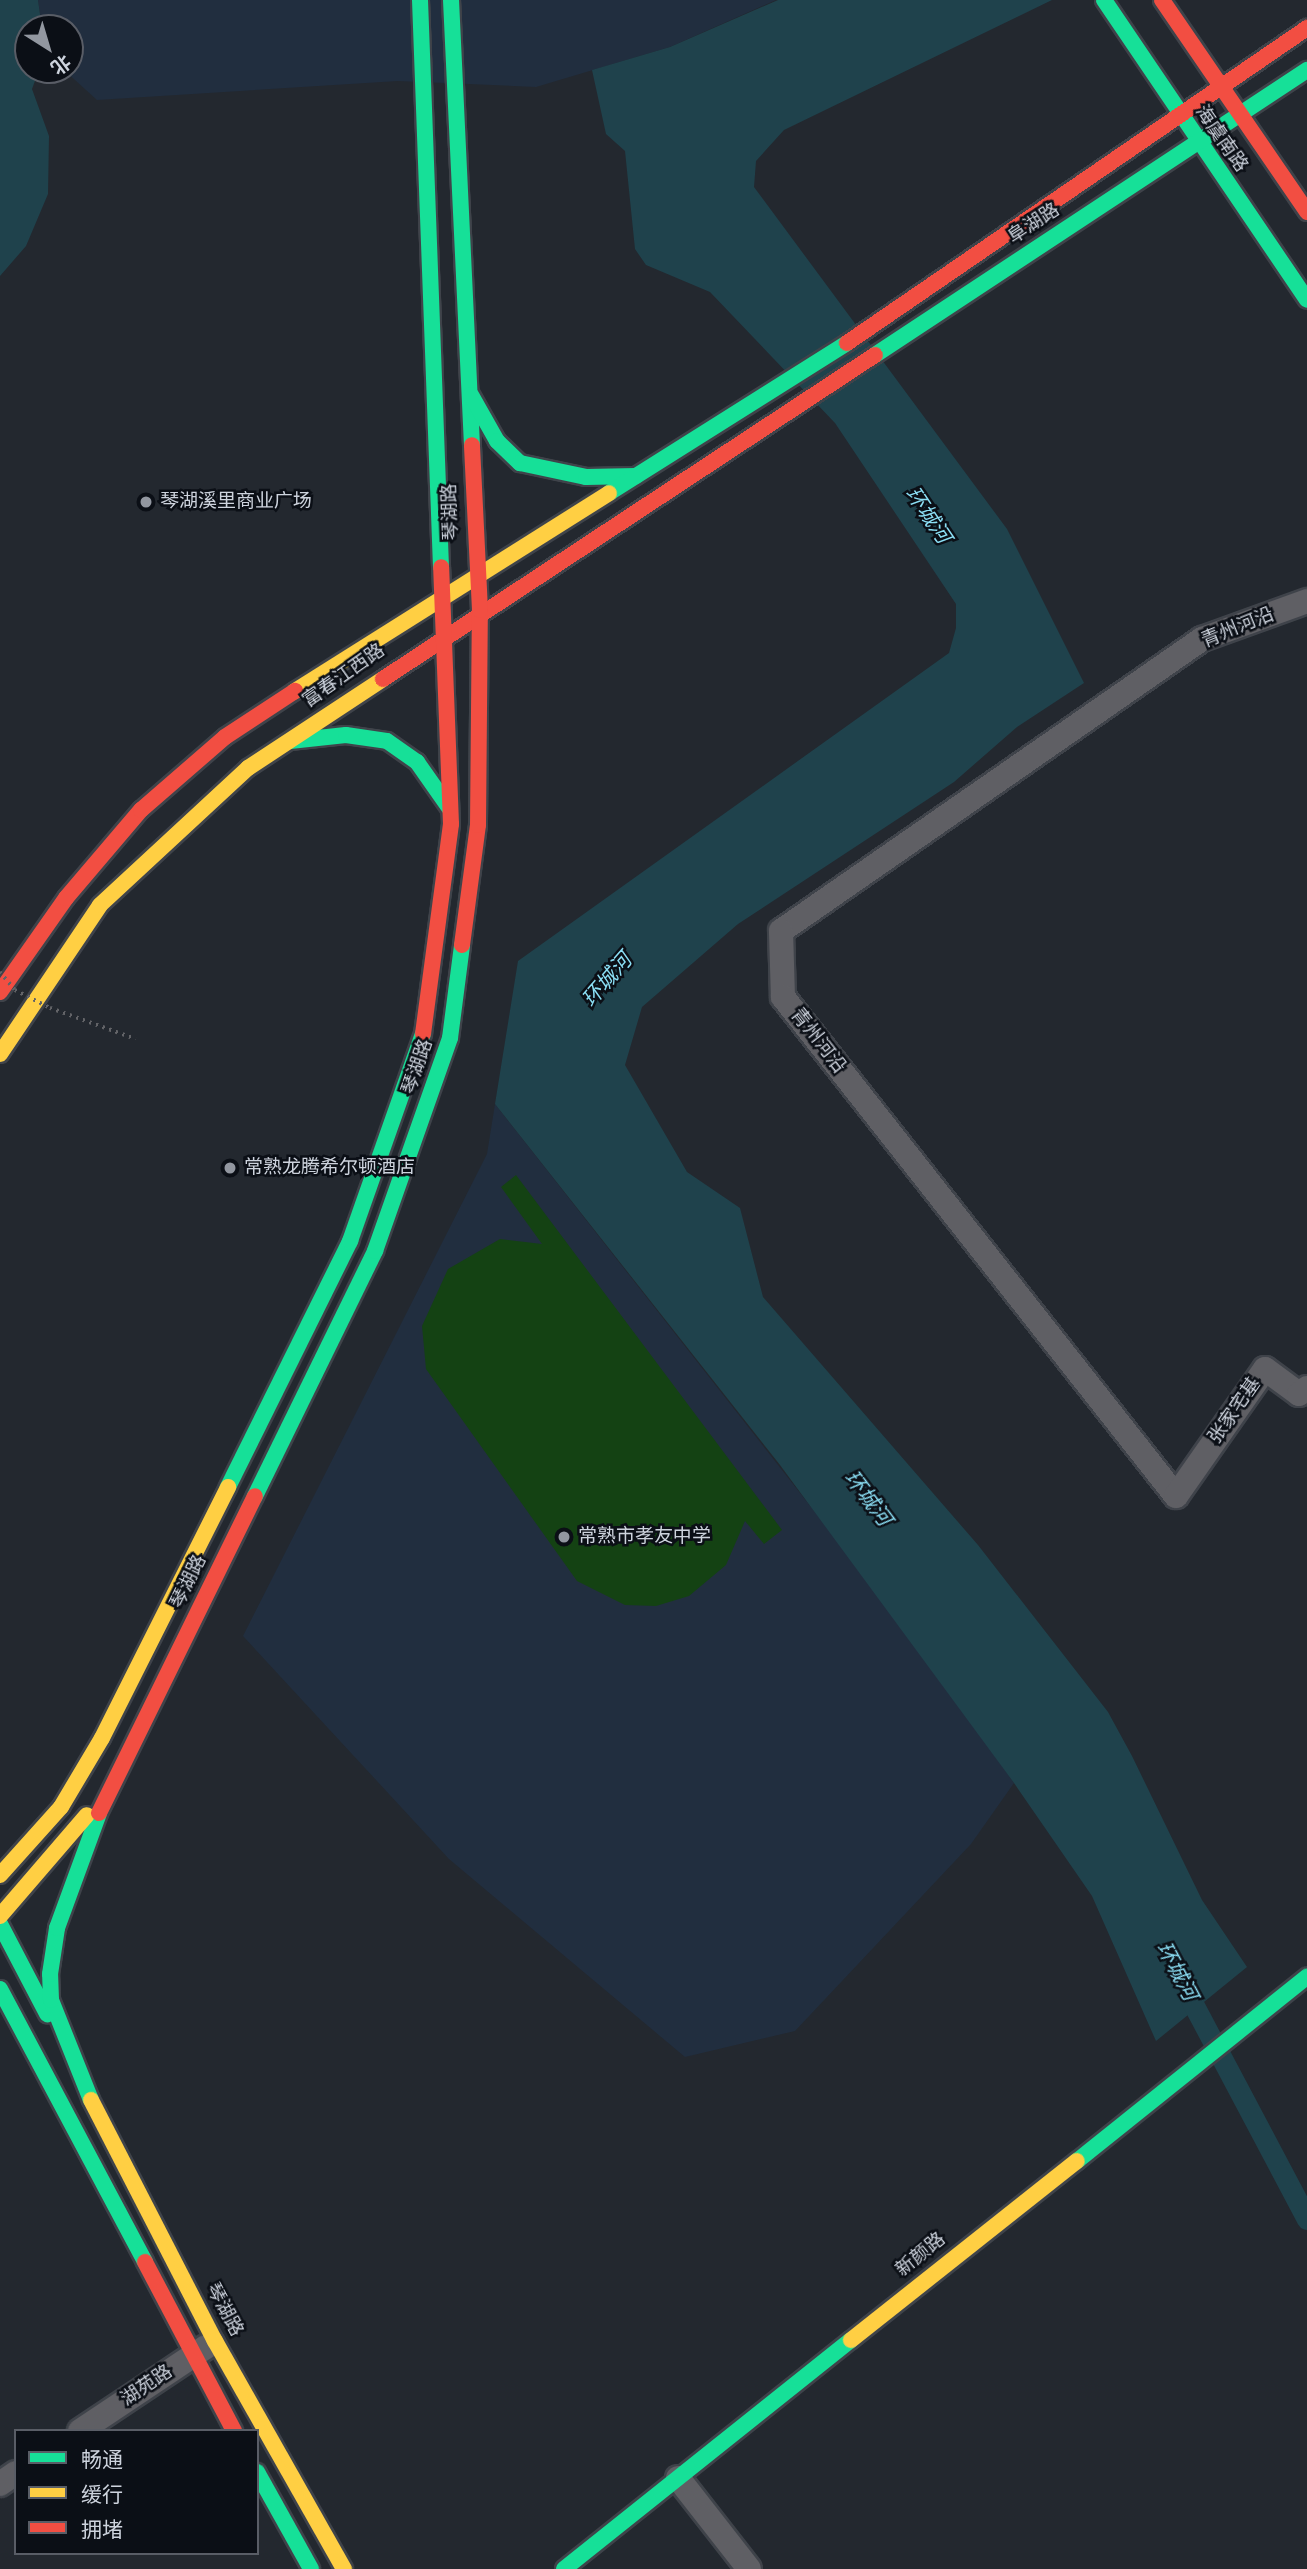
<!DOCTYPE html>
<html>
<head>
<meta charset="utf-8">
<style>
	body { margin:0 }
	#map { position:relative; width:1307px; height:2569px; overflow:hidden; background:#23282f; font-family:Karla,"Noto Sans SC",sans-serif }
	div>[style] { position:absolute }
	.built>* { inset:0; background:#212e3f }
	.green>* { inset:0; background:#144213 }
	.water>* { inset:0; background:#1f424c }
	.canal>* { height:21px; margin:-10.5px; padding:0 10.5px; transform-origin:10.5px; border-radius:10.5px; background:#1f424c }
	.roads { filter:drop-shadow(2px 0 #3f434a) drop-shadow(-2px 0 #3f434a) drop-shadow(0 2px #3f434a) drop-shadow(0 -2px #3f434a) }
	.street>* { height:24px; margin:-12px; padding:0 12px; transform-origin:12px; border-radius:12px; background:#5f5f64 }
	.fast>* { height:16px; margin:-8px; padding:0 8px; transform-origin:8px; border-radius:8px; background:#16e098 }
	.slow>* { height:16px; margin:-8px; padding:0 8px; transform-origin:8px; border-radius:8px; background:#ffcf43 }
	.jam>* { height:16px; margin:-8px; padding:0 8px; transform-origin:8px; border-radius:8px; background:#f24e42 }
	.path-bridge>* { height:3.5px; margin-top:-1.75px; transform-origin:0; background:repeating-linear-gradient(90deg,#626367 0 2px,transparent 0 7px) }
	.dots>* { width:19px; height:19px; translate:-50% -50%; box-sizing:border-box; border:4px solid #0b0f16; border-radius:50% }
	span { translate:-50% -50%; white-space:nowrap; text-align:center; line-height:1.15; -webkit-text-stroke:5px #0b0f16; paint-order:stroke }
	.street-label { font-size:19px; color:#cdd3dd }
	.poi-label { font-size:19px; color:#cdd3dd }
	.left { translate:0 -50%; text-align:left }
	.water-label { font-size:21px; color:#8bdff5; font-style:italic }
	.legend { position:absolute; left:14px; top:2429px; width:245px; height:126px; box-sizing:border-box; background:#0b0f16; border:2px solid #595d66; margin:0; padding:9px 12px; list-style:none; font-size:21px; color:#cdd3dd }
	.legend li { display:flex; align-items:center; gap:14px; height:35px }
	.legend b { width:35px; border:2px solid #595d66 }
	.north { position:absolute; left:14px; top:14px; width:70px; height:70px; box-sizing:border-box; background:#0b0f16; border:2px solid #595d66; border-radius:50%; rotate:143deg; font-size:19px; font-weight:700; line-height:28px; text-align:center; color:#cdd3dd }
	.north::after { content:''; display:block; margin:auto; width:24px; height:32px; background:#9297a0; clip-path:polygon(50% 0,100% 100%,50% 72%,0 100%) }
</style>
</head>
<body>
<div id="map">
	<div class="built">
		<i style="clip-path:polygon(38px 0,776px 0,670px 47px,536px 87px,398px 81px,97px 100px,64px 70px,70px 70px,70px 28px,42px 28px)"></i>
		<i style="clip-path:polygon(495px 1104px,891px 1609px,1014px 1783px,971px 1844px,795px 2031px,685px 2057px,449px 1859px,243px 1636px,487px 1154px)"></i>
	</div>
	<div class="green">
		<i style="clip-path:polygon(516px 1175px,782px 1530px,764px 1544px,745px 1521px,726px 1565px,689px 1596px,656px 1606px,625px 1605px,577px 1581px,426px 1369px,422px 1326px,448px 1269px,500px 1239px,542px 1244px,501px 1187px)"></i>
	</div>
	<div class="water">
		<i style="clip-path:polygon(0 0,38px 0,42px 28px,28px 28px,28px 70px,39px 70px,32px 89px,49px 136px,48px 194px,26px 246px,0 276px)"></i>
		<i style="clip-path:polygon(778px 0,1052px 0,784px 130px,756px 161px,754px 187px,1007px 529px,1084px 683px,1017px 727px,954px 782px,738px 924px,642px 1007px,625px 1065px,687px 1172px,740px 1208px,763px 1297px,978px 1545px,1108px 1712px,1132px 1756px,1202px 1900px,1247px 1967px,1156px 2041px,1092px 1896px,1014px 1783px,780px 1465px,495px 1104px,518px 961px,949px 653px,956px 628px,956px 604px,835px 423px,710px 292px,646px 265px,635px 249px,625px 151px,606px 134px,592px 70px,670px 47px)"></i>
	</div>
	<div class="canal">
		<i style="left:1182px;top:1983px;width:267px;rotate:62.1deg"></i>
	</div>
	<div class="roads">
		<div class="street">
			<i style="left:1307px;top:601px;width:112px;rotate:160.1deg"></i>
			<i style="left:1202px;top:639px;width:512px;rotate:145.26deg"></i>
			<i style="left:781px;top:931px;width:66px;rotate:88.3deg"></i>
			<i style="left:783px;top:997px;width:635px;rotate:51.78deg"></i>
			<i style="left:1176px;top:1496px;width:155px;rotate:-55deg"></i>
			<i style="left:1265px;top:1369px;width:42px;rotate:36.3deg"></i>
			<i style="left:1299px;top:1394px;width:10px;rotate:-37deg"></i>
			<i style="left:80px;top:2431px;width:151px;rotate:-33.7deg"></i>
			<i style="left:678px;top:2478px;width:115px;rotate:52deg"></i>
			<i style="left:0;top:2484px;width:19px;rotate:-35deg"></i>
		</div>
		<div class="fast">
			<i style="left:420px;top:0;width:567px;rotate:87.88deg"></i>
			<i style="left:451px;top:0;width:445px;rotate:87.3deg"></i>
			<i style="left:1104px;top:0;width:362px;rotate:55.9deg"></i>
			<i style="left:875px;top:355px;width:518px;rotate:-33.41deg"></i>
			<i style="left:471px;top:395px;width:53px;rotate:60.5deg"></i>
			<i style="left:497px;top:441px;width:32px;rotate:44deg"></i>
			<i style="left:520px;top:463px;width:67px;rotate:12deg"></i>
			<i style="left:586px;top:477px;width:50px;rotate:-1.1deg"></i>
			<i style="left:609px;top:493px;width:281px;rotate:-32.2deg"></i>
			<i style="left:290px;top:741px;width:56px;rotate:-6.1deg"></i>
			<i style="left:346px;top:735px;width:41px;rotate:8.3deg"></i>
			<i style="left:387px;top:741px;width:37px;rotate:35deg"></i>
			<i style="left:417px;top:762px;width:57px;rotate:54.9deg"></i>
			<i style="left:228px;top:1487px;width:275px;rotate:-63.6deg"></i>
			<i style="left:350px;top:1241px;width:219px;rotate:-70.6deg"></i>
			<i style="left:255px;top:1496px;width:273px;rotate:-63.9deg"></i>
			<i style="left:375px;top:1251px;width:226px;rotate:-70.6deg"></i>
			<i style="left:450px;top:1038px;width:94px;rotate:-82.6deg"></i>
			<i style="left:0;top:1924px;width:102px;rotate:62.4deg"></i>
			<i style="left:0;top:1989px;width:309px;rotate:62deg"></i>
			<i style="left:91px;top:2100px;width:108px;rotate:-111.8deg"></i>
			<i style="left:51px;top:2000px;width:26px;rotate:-92deg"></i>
			<i style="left:50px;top:1974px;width:47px;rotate:-81.3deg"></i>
			<i style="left:57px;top:1928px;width:122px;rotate:-69.9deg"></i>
			<i style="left:1077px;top:2161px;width:295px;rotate:-38.7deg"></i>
			<i style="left:257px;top:2472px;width:111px;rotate:60.9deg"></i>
			<i style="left:564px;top:2569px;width:367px;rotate:-38.6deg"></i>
		</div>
		<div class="slow">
			<i style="left:295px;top:691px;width:371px;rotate:-32.2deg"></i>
			<i style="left:0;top:1054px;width:179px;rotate:-56.1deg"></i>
			<i style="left:100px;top:905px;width:202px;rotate:-42.8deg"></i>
			<i style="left:248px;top:768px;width:162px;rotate:-33.4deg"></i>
			<i style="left:0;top:1875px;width:91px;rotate:-48.1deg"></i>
			<i style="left:61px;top:1807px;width:80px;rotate:-59.3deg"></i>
			<i style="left:102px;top:1738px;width:281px;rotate:-63.3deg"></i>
			<i style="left:0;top:1916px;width:133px;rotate:-49.3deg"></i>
			<i style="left:91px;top:2100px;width:271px;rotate:62.8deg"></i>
			<i style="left:215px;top:2341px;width:262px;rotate:60.5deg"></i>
			<i style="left:851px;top:2340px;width:288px;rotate:-38.4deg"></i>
		</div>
		<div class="jam">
			<i style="left:1162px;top:0;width:257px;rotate:55.6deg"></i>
			<i style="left:847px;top:343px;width:558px;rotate:-34.4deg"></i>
			<i style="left:383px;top:679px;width:589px;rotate:-33.37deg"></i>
			<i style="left:462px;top:945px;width:121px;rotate:-82.4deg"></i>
			<i style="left:478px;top:825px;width:215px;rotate:-89.5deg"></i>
			<i style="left:480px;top:610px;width:165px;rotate:-92.8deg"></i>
			<i style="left:0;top:992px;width:115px;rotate:-54.9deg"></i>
			<i style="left:66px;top:898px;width:116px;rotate:-49.6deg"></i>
			<i style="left:141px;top:810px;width:111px;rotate:-41deg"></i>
			<i style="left:225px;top:737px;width:84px;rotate:-33.3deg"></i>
			<i style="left:423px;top:1034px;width:212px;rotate:-82.4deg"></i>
			<i style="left:451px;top:824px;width:257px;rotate:-92.2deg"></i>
			<i style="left:99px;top:1813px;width:353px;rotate:-63.8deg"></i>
			<i style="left:145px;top:2262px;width:191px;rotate:62.2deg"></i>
		</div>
	</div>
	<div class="path-bridge">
		<i style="left:0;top:972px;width:23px;rotate:50deg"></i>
		<i style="left:15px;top:990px;width:39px;rotate:27deg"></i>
		<i style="left:50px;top:1008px;width:91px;rotate:19.8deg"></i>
	</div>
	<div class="dots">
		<i style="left:146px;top:502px;background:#9297a0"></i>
		<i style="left:230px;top:1168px;background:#9297a0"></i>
		<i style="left:564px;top:1537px;background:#9297a0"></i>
	</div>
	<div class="street-label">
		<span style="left:1221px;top:139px;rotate:55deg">海虞南路</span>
		<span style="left:1034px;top:224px;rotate:-33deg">阜湖路</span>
		<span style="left:451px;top:512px;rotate:-92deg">琴湖路</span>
		<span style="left:1238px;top:628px;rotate:-22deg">青州河沿</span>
		<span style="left:344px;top:676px;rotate:-35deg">富春江西路</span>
		<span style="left:818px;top:1041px;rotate:52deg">青州河沿</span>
		<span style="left:418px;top:1067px;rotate:-71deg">琴湖路</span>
		<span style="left:1235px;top:1411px;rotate:-55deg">张家宅基</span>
		<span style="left:189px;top:1582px;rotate:-64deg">琴湖路</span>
		<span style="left:921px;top:2255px;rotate:-39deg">新颜路</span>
		<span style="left:224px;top:2310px;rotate:62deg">琴湖路</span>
		<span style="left:147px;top:2386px;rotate:-34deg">湖苑路</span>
	</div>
	<div class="poi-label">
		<span class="left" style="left:160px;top:502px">琴湖溪里商业广场</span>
		<span class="left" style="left:244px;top:1168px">常熟龙腾希尔顿酒店</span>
		<span class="left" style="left:578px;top:1537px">常熟市孝友中学</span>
	</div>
	<div class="water-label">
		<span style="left:928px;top:515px;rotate:56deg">环城河</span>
		<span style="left:607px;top:980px;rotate:-49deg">环城河</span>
		<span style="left:868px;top:1498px;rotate:53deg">环城河</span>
		<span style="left:1177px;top:1971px;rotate:62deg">环城河</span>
	</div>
	<ul class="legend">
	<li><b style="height:9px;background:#16e098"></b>畅通</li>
	<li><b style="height:9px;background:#ffcf43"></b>缓行</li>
	<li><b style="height:9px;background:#f24e42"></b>拥堵</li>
	</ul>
	<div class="north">北</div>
</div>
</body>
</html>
